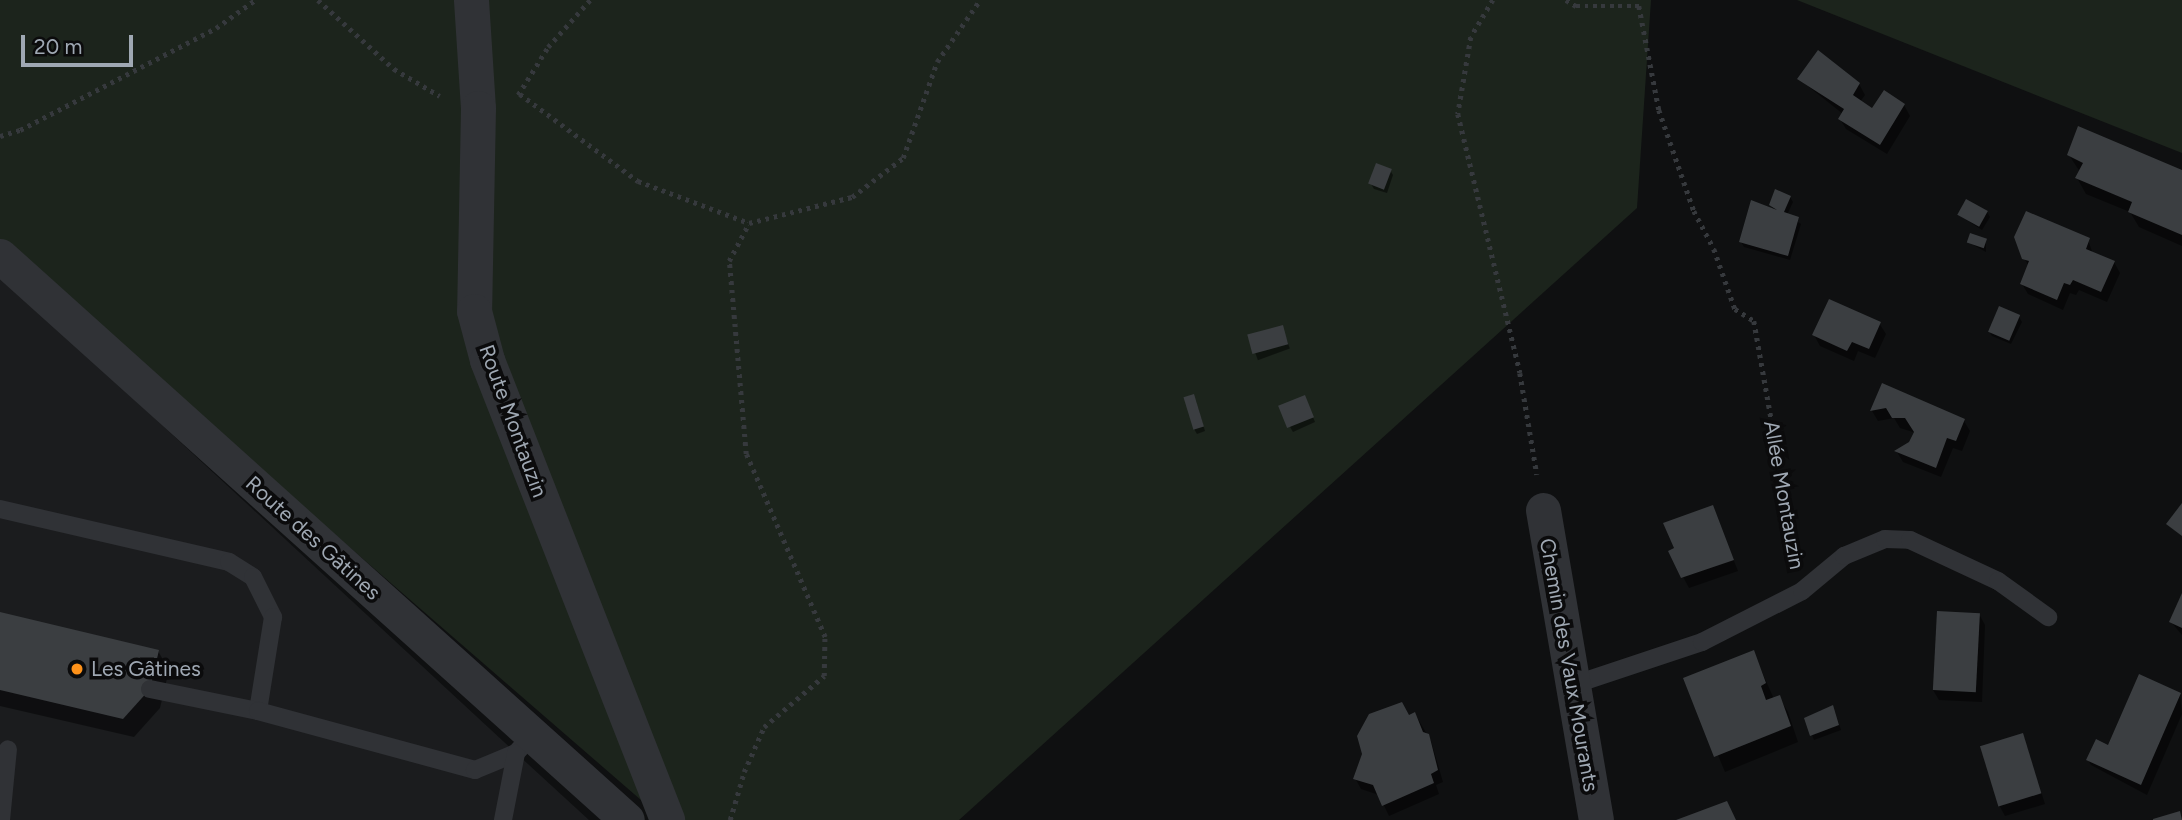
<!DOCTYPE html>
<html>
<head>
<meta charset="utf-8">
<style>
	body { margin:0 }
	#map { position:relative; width:2182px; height:820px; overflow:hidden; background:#0f1011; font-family:Figtree,sans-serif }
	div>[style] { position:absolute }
	.built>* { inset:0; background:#1b1c1e }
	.green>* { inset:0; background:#1c241c }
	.shadow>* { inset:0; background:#0007; transform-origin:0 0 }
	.building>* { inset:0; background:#3b3e41; transform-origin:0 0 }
	.path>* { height:4.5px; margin-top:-2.25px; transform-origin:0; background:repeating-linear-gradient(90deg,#36393d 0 3.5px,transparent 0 8.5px) }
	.service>* { height:18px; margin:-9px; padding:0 9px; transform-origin:9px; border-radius:9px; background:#303236 }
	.minor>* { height:35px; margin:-17.5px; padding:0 17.5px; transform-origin:17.5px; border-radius:17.5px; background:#303236 }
	.dots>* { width:19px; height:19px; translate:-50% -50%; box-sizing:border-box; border:4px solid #0b0b0c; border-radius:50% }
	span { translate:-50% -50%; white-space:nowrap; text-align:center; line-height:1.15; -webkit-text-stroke:7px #0b0b0c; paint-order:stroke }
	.street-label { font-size:21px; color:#9fa8b3 }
	.poi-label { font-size:21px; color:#9fa8b3 }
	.left { translate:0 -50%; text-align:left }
	.scale { position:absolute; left:21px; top:35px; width:112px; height:32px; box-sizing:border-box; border:4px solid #9fa8b3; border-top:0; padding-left:9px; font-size:21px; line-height:24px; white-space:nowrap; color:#9fa8b3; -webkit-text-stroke:5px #0b0b0c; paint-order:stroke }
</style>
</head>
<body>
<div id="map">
	<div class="built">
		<i style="clip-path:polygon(0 275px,516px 753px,589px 820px,0 820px)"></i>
	</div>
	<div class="green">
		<i style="clip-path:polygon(0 0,1651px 0,1637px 208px,959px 820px,664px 820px,0 244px)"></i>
		<i style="clip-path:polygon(1797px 0,2182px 0,2182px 153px)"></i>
	</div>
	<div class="shadow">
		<i style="clip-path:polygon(1799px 79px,1859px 84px,1865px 95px,1860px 102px,1872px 110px,1904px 105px,1910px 116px,1887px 154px,1846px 129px,1840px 119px,1843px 114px)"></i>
		<i style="clip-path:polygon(2069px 155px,2182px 171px,2182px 246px,2139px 227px,2130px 212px,2086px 194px,2077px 178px,2080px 172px)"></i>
		<i style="clip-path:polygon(1390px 170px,1393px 175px,1387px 193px,1374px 189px,1371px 184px)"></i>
		<i style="clip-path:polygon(1790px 197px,1793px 202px,1787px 215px,1801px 224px,1790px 260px,1744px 247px,1741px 242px,1773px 209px,1771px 205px)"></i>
		<i style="clip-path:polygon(1987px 212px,1990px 217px,1982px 230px,1959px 215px)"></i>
		<i style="clip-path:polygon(2088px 240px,2093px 254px,2114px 262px,2120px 273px,2107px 302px,2079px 290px,2076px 295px,2070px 293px,2063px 310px,2028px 294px,2022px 284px,2029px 266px,2024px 258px)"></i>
		<i style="clip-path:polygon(1986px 241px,1986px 252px,1968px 242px)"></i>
		<i style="clip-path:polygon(2019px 317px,2022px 322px,2011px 344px,1992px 336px,1989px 331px)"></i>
		<i style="clip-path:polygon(1879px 323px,1886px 334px,1875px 358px,1858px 351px,1854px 361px,1820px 346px,1814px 335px)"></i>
		<i style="left:1282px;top:327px;width:23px;height:34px;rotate:70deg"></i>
		<i style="clip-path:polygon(1883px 386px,1964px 421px,1970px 431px,1962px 451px,1953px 448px,1941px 477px,1903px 462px,1897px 452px,1911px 443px,1916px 433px,1900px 428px,1894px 418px,1878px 421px,1872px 411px)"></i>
		<i style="clip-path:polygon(1196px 401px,1205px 431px,1197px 434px,1194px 429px)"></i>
		<i style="clip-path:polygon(1307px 402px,1315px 422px,1293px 432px,1290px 427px)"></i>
		<i style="clip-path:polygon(1712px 507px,1738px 571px,1689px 588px,1670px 552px)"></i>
		<i style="clip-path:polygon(2182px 597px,2182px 635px,2171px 622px)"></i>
		<i style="clip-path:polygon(0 614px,158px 651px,169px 670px,160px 708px,134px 737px,0 706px)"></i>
		<i style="clip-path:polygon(1979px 614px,1985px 625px,1982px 702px,1939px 700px,1933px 690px)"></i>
		<i style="clip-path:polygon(1753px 652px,1774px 699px,1779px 697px,1788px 712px,1798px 742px,1725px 772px,1686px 679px)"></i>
		<i style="clip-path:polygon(2180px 694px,2182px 714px,2147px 795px,2091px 765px,2088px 760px)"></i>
		<i style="clip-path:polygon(1835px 712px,1841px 730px,1814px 740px,1806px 719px)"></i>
		<i style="clip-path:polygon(1415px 714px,1431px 741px,1443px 782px,1436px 785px,1439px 794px,1389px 816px,1379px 795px,1361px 789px,1355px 778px)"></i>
		<i style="clip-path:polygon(2023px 735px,2045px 804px,2005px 816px,1999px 805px)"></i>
	</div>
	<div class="building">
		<i style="clip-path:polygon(1818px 50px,1860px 83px,1853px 95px,1872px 108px,1884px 90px,1905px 104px,1880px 145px,1838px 119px,1844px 109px,1797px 79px)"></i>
		<i style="clip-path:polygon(2078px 126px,2182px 170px,2182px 235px,2128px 212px,2132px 202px,2075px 178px,2083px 163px,2067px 155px)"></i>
		<i style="left:1376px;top:163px;width:17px;height:22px;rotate:21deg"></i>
		<i style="clip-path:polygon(1775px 189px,1791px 196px,1784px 212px,1799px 217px,1788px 256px,1739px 242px,1751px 200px,1777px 210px,1769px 205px)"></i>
		<i style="left:1966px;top:199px;width:25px;height:18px;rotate:29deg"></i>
		<i style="clip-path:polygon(2026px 211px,2090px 238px,2086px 249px,2115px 261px,2101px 292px,2073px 280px,2070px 285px,2064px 283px,2057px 300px,2020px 284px,2029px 261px,2022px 259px,2014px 237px)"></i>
		<i style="left:1970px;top:233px;width:18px;height:10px;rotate:19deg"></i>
		<i style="clip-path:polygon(1829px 299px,1881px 322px,1869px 349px,1852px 342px,1847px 351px,1812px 335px)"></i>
		<i style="left:1999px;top:306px;width:23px;height:28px;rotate:23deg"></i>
		<i style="left:1283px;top:325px;width:20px;height:37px;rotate:75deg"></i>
		<i style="clip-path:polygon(1882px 383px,1965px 419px,1956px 441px,1947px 438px,1936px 468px,1894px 451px,1909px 442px,1914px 432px,1905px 418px,1892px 418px,1886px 408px,1870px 411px)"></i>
		<i style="left:1194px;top:394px;width:34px;height:11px;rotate:73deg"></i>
		<i style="left:1305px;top:395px;width:24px;height:29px;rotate:68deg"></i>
		<i style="clip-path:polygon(2182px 503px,2182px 536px,2166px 524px)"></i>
		<i style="clip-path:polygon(1713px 505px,1734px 560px,1681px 578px,1668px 551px,1674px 548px,1663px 523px)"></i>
		<i style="clip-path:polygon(2182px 593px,2182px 628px,2169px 622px)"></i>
		<i style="left:1937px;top:611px;width:43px;height:79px;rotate:3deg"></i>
		<i style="clip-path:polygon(0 612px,159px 650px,150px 689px,123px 719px,0 690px)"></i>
		<i style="clip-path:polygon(1754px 650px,1766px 683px,1761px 686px,1766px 700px,1780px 695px,1791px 726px,1714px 757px,1683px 678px)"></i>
		<i style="clip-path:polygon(2139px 674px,2181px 693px,2141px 785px,2086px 760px,2096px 739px,2108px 745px)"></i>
		<i style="clip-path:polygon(1402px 702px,1409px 715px,1415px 712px,1423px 732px,1429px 734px,1438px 770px,1431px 774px,1434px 783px,1382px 806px,1373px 785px,1353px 779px,1362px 754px,1357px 736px,1369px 714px)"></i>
		<i style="clip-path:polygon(1833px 705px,1839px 725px,1810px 736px,1804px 718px)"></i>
		<i style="left:2023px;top:733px;width:63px;height:45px;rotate:73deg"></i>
		<i style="clip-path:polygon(1727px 801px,1736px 820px,1676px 820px)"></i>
		<i style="clip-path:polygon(2180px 811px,2182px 820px,2153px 820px,2153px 819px)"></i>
	</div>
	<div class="path">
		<i style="left:318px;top:0;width:103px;rotate:42.2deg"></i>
		<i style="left:394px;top:69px;width:53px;rotate:30.4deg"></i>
		<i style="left:1493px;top:0;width:43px;rotate:120.7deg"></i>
		<i style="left:1471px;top:37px;width:78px;rotate:99.6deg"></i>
		<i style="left:1458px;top:114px;width:266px;rotate:76.5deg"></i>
		<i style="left:1520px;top:373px;width:103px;rotate:80.5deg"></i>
		<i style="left:1566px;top:0;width:12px;rotate:31deg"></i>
		<i style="left:1576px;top:6px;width:63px"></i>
		<i style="left:1639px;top:6px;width:106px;rotate:79.1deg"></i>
		<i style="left:1659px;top:110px;width:107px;rotate:70.9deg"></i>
		<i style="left:1694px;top:211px;width:43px;rotate:62.2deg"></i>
		<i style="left:1714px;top:249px;width:64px;rotate:70.7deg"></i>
		<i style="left:1735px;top:309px;width:22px;rotate:32deg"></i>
		<i style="left:1754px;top:321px;width:243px;rotate:80deg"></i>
		<i style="left:520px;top:94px;width:147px;rotate:36.4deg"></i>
		<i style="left:638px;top:181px;width:119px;rotate:20.7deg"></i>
		<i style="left:749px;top:223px;width:106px;rotate:-14.2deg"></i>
		<i style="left:852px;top:197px;width:64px;rotate:-37.4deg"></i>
		<i style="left:903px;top:158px;width:102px;rotate:-70.5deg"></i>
		<i style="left:937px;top:62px;width:75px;rotate:-55.3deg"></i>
		<i style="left:518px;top:95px;width:57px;rotate:-58deg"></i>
		<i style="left:548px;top:47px;width:63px;rotate:-48.2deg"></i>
		<i style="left:0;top:136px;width:21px;rotate:-17deg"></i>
		<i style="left:20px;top:130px;width:221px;rotate:-27.5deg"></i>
		<i style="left:216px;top:28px;width:48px;rotate:-35.7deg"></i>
		<i style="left:730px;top:820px;width:50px;rotate:-73.7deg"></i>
		<i style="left:744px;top:772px;width:49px;rotate:-66deg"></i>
		<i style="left:764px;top:727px;width:79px;rotate:-40.4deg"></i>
		<i style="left:824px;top:676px;width:39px;rotate:-89deg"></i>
		<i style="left:825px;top:637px;width:199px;rotate:-113.3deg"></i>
		<i style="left:746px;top:454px;width:194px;rotate:-95deg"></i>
		<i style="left:729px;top:261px;width:43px;rotate:-62.2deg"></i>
	</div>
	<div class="service">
		<i style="left:0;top:509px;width:235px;rotate:13deg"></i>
		<i style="left:229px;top:562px;width:28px;rotate:32deg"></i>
		<i style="left:253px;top:577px;width:45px;rotate:63.4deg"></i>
		<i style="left:273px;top:617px;width:95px;rotate:99.1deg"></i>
		<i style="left:1573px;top:685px;width:136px;rotate:-18.4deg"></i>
		<i style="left:1702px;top:642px;width:112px;rotate:-27deg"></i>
		<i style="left:1802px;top:591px;width:55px;rotate:-39.8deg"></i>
		<i style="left:1844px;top:556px;width:44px;rotate:-22.5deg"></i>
		<i style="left:1885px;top:539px;width:25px;rotate:2deg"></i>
		<i style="left:1910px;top:540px;width:97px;rotate:25deg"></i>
		<i style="left:1998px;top:581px;width:62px;rotate:35.8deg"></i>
		<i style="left:150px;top:689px;width:110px;rotate:11.5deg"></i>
		<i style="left:258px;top:711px;width:225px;rotate:15.2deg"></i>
		<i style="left:475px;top:770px;width:44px;rotate:-22.5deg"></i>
		<i style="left:516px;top:753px;width:24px;rotate:-48deg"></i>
		<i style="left:1px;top:820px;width:71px;rotate:-84.4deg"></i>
		<i style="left:503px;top:820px;width:68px;rotate:-79deg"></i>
	</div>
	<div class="minor">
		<i style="left:471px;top:0;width:108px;rotate:86.3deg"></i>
		<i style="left:478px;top:108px;width:203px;rotate:91.1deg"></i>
		<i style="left:474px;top:311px;width:51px;rotate:75.1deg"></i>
		<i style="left:487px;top:360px;width:494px;rotate:68.6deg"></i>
		<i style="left:0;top:256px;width:843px;rotate:41.97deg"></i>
		<i style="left:1543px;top:510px;width:314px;rotate:80.3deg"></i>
	</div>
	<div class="dots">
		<i style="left:77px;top:669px;background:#fe921a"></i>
	</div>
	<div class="street-label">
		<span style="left:513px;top:421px;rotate:70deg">Route Montauzin</span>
		<span style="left:1784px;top:495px;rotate:80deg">Allée Montauzin</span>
		<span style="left:313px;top:538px;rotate:42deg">Route des Gâtines</span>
		<span style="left:1569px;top:665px;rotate:80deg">Chemin des Vaux Mourants</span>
	</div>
	<div class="poi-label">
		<span class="left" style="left:91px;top:669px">Les Gâtines</span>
	</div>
	<div class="scale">20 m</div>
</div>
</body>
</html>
